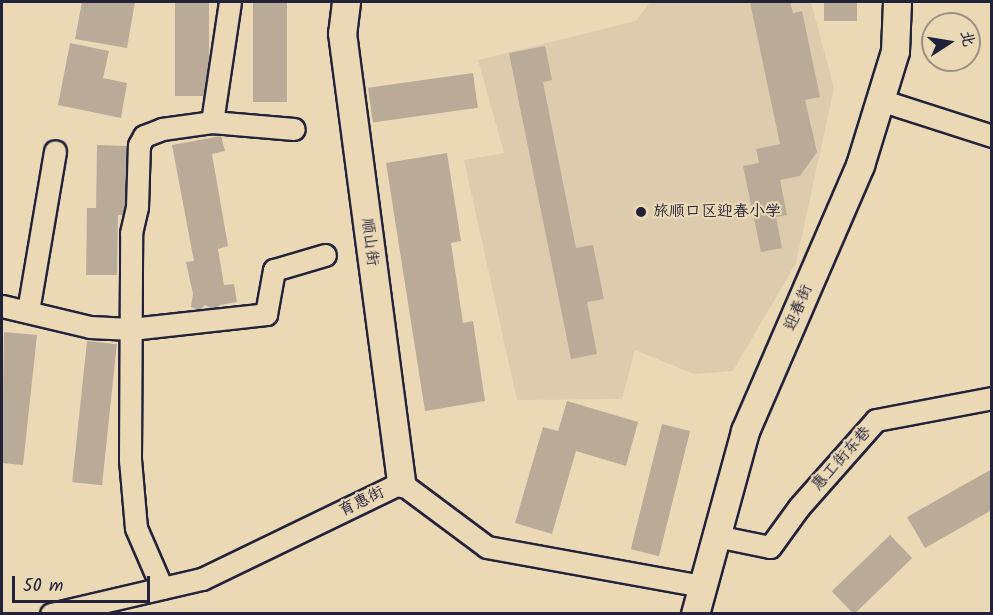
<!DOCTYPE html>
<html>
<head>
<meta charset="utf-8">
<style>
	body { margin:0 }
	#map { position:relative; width:993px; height:615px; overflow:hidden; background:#ebd9b6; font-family:Kalam,"LXGW WenKai TC",sans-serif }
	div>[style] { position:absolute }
	.built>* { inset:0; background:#dccbad }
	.building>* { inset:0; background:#b9ab97; transform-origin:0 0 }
	.roads { filter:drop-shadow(2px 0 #22223b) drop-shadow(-2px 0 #22223b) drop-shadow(0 2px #22223b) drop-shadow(0 -2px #22223b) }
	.minor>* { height:21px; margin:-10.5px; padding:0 10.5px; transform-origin:10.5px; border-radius:10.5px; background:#ebd9b6 }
	.tertiary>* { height:27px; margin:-13.5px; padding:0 13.5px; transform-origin:13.5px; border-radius:13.5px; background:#ebd9b6 }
	.dots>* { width:16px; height:16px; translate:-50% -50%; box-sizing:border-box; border:3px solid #ebd9b6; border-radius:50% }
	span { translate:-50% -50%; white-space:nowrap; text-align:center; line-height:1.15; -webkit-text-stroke:4.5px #ebd9b6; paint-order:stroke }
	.poi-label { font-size:16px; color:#22223b }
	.left { translate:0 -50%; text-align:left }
	.street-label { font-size:16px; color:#22223b }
	.frame { position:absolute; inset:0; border:3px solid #22223b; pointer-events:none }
	.north { position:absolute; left:921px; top:12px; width:60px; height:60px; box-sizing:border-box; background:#ebd9b6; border:2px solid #9b9085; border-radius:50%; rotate:78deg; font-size:16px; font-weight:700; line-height:24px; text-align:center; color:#22223b }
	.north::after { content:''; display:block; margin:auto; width:21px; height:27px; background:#22223b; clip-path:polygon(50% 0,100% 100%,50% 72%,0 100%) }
	.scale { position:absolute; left:12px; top:576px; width:138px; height:27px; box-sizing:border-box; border:3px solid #22223b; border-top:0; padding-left:8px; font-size:18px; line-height:21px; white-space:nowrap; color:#22223b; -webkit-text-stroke:4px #ebd9b6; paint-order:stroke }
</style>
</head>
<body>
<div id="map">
	<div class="built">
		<i style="clip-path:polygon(650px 2px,811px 2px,834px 88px,796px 263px,733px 371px,694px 374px,635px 350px,622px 399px,517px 400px,464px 160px,504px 153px,478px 60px,636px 21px)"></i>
	</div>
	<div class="building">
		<i style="clip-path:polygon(82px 2px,135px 2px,127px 48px,75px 39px)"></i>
		<i style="left:175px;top:2px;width:34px;height:94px"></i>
		<i style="left:253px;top:2px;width:34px;height:100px"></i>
		<i style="clip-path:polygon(750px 2px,790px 2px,793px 13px,802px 11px,820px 97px,805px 100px,817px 152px,800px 176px,780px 180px,787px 215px,776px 217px,782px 248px,761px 252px,743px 166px,759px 163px,756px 149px,780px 144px)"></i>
		<i style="left:824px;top:2px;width:33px;height:19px"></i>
		<i style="clip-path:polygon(70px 43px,109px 51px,103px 78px,127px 83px,121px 118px,58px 105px)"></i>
		<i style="clip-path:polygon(545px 46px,552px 80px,543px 82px,576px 248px,593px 245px,604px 299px,587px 302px,597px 354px,571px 359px,509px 53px)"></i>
		<i style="left:473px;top:73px;width:35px;height:106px;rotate:82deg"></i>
		<i style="clip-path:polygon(221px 136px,225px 151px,212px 154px,228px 246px,218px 249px,224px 285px,234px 284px,237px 302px,220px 305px,214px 310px,205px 305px,200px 310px,191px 307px,193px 294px,186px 262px,194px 261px,172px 145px)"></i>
		<i style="clip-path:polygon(97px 145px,127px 146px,126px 215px,118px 215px,117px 275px,86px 275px,87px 208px,96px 208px)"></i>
		<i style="clip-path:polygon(447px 153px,461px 241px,451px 243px,463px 323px,473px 321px,485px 401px,425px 411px,386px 163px)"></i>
		<i style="clip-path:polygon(4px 332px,37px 335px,23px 465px,2px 463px)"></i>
		<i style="left:87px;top:341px;width:30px;height:142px;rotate:6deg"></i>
		<i style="clip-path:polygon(567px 401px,638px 422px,626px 466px,576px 451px,552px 534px,515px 523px,543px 427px,558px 431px)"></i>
		<i style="left:662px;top:424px;width:29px;height:129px;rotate:14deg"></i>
		<i style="clip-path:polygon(992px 469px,992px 510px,925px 548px,907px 517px)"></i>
		<i style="left:890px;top:535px;width:32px;height:81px;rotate:46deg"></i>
	</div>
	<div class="roads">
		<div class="minor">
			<i style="left:880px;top:100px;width:118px;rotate:17.8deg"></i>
			<i style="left:212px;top:122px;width:121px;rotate:-81.5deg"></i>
			<i style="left:2px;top:306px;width:90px;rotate:13.4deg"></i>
			<i style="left:90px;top:327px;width:41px;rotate:2.8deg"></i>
			<i style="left:131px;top:329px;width:136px;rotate:-6.3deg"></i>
			<i style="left:266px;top:314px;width:45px;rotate:-79.7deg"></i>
			<i style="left:274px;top:270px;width:53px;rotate:-16.4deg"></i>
			<i style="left:28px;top:311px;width:162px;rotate:-80.4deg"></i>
			<i style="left:716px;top:536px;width:55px;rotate:11.5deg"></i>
			<i style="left:770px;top:547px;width:49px;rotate:-54.1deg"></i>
			<i style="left:799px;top:507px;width:116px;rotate:-48.5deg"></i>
			<i style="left:876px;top:420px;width:118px;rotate:-10.7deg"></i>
			<i style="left:162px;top:588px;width:65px;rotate:-113.4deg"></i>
			<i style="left:136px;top:528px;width:68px;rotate:-95deg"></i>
			<i style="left:130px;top:460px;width:227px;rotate:-89.7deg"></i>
			<i style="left:131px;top:233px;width:27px;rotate:-77deg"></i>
			<i style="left:137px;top:207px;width:62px;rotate:-88.2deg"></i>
			<i style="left:139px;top:145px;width:10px;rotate:-61deg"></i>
			<i style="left:144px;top:136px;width:19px;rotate:-21deg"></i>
			<i style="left:162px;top:129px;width:50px;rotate:-8deg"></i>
			<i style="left:212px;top:122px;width:82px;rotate:4.9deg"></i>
			<i style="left:51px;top:614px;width:155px;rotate:-13.1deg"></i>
			<i style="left:202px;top:579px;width:221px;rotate:-25.8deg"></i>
			<i style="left:401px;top:483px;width:107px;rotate:36.7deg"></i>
			<i style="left:487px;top:547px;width:219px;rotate:10.3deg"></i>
		</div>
		<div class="tertiary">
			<i style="left:346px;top:2px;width:31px;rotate:97deg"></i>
			<i style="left:342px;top:33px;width:454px;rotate:82.5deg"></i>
			<i style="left:695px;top:614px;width:190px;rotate:-74.7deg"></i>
			<i style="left:745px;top:431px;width:290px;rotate:-66.6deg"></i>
			<i style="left:860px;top:165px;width:119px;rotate:-72.9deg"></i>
			<i style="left:895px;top:51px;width:49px;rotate:-87.7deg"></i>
		</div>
	</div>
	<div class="dots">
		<i style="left:641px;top:212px;background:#22223b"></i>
	</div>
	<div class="poi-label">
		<span class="left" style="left:653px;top:212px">旅顺口区迎春小学</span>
	</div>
	<div class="street-label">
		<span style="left:369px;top:242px;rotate:83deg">顺山街</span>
		<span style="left:799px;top:308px;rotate:-67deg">迎春街</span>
		<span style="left:842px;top:459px;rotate:-48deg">惠工街东巷</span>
		<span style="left:362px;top:502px;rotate:-26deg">育惠街</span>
	</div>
	<div class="frame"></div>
	<div class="north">北</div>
	<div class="scale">50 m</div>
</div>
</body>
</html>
